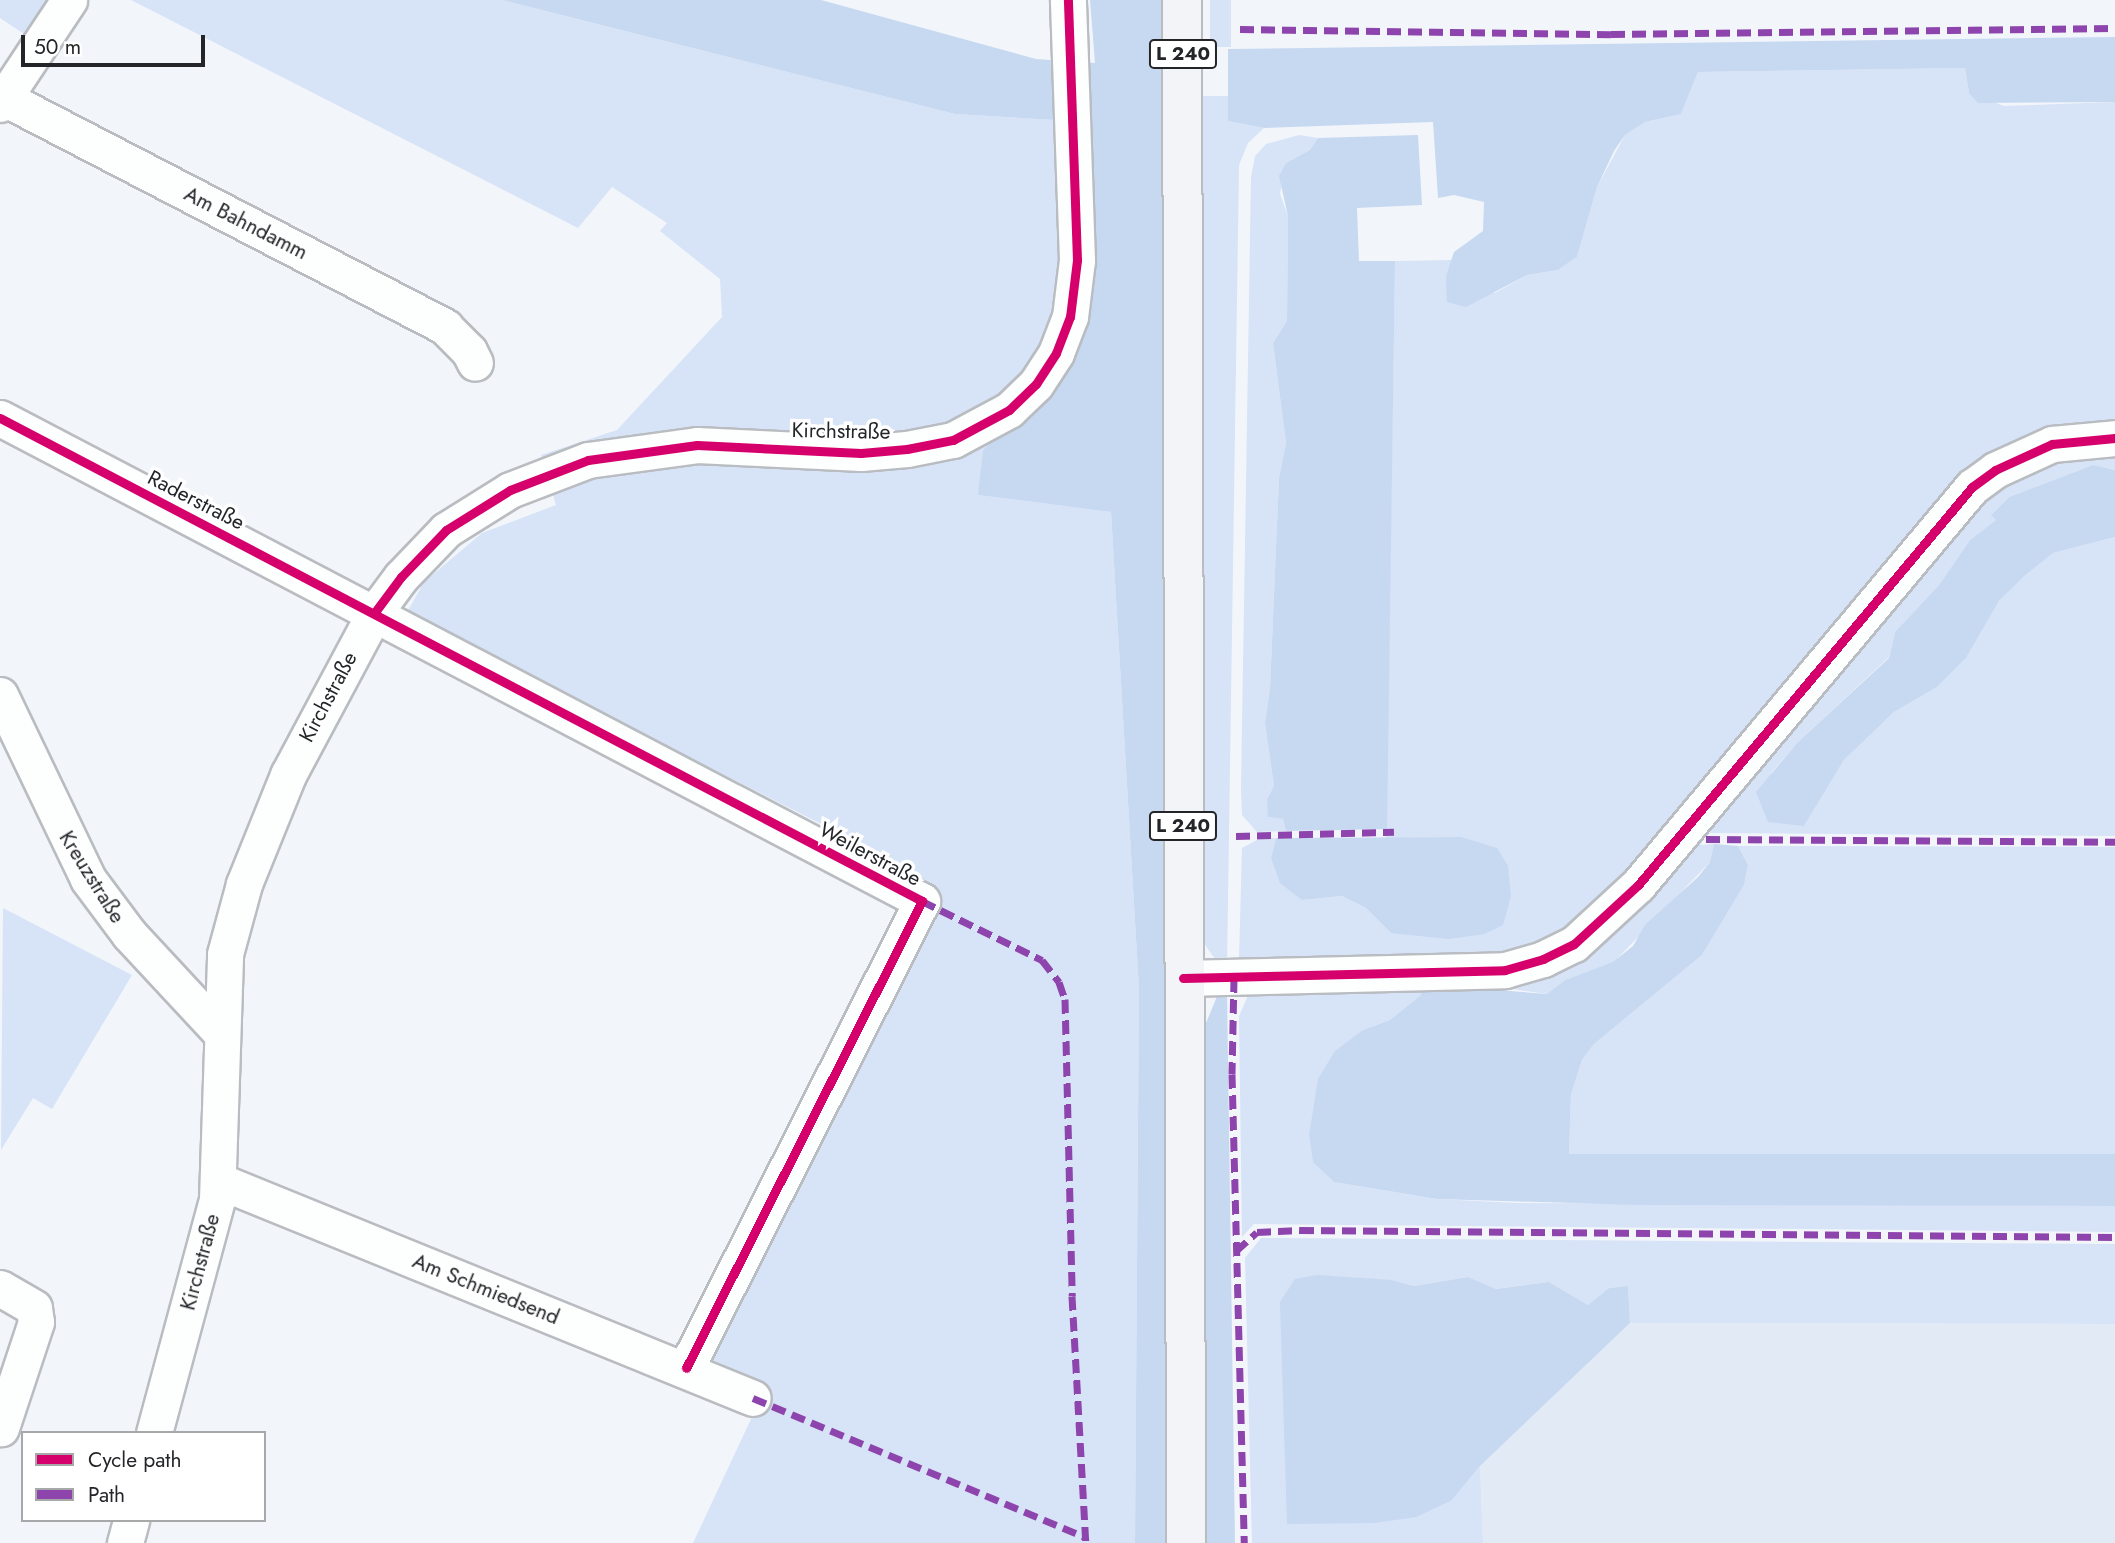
<!DOCTYPE html>
<html>
<head>
<meta charset="utf-8">
<style>
	body { margin:0 }
	#map { position:relative; width:2115px; height:1543px; overflow:hidden; background:#f2f6fb; font-family:Jost,sans-serif }
	div>[style] { position:absolute }
	.built>* { inset:0; background:#e2eaf6 }
	.green>* { inset:0; background:#d7e3f6; transform-origin:0 0 }
	.forest>* { inset:0; background:#c7d8f1 }
	.roads { filter:drop-shadow(2px 0 #b9bcc0) drop-shadow(-2px 0 #b9bcc0) drop-shadow(0 2px #b9bcc0) drop-shadow(0 -2px #b9bcc0) }
	.minor>* { height:35px; margin:-17.5px; padding:0 17.5px; transform-origin:17.5px; border-radius:17.5px; background:#fdfefe }
	.major>* { height:38px; margin:-19px; padding:0 19px; transform-origin:19px; border-radius:19px; background:#f2f4f8 }
	.quiet>* { height:7px; margin-top:-3.5px; transform-origin:0; background:repeating-linear-gradient(90deg,#8e44ad 0 14px,transparent 0 21px) }
	.cycleway>* { height:9px; margin:-4.5px; padding:0 4.5px; transform-origin:4.5px; border-radius:4.5px; background:#d6006c }
	span { translate:-50% -50%; white-space:nowrap; text-align:center; line-height:1.15; -webkit-text-stroke:7px #fff; paint-order:stroke }
	.shield-label span { padding:2px 5px; background:#fff; border:2px solid; border-radius:5px; -webkit-text-stroke-width:0 }
	.shield-label { font-size:19px; color:#232529; font-weight:700 }
	.street-label { font-size:21px; color:#232529 }
	.legend { position:absolute; left:21px; top:1431px; width:245px; height:91px; box-sizing:border-box; background:#fff; border:2px solid #a7a8a9; margin:0; padding:9px 12px; list-style:none; font-size:21px; color:#232529 }
	.legend li { display:flex; align-items:center; gap:14px; height:35px }
	.legend b { width:35px; border:2px solid #a7a8a9 }
	.scale { position:absolute; left:21px; top:35px; width:184px; height:32px; box-sizing:border-box; border:4px solid #232529; border-top:0; padding-left:9px; font-size:21px; line-height:24px; white-space:nowrap; color:#232529; -webkit-text-stroke:5px #fff; paint-order:stroke }
</style>
</head>
<body>
<div id="map">
	<div class="built">
		<i style="clip-path:polygon(1630px 1323px,2115px 1324px,2115px 1543px,1483px 1543px,1480px 1466px)"></i>
	</div>
	<div class="green">
		<i style="clip-path:polygon(0 0,50px 0,27px 36px,0 18px)"></i>
		<i style="clip-path:polygon(131px 0,502px 0,955px 114px,1089px 122px,1096px 246px,1076px 358px,983px 450px,979px 495px,1111px 512px,1139px 989px,1135px 1543px,693px 1543px,766px 1387px,705px 1366px,939px 889px,837px 832px,406px 614px,424px 582px,482px 533px,556px 505px,541px 455px,617px 430px,722px 317px,720px 279px,660px 231px,667px 223px,612px 187px,578px 228px)"></i>
		<i style="left:1210px;top:0;width:21px;height:47px"></i>
		<i style="clip-path:polygon(1965px 68px,1969px 93px,2004px 106px,2115px 102px,2115px 425px,2045px 433px,1579px 925px,1506px 956px,1239px 959px,1242px 848px,1259px 839px,1276px 838px,1271px 858px,1302px 900px,1342px 896px,1366px 908px,1391px 933px,1461px 837px,1386px 838px,1395px 261px,1452px 260px,1446px 276px,1495px 293px,1527px 275px,1558px 270px,1577px 257px,1597px 187px,1625px 135px,1645px 122px,1681px 114px,1698px 72px)"></i>
		<i style="clip-path:polygon(1199px 96px,1228px 96px,1228px 121px,1264px 128px,1248px 143px,1239px 165px,1227px 967px,1215px 959px,1201px 939px)"></i>
		<i style="clip-path:polygon(1299px 135px,1318px 138px,1310px 150px,1286px 163px,1280px 194px,1288px 216px,1287px 321px,1273px 343px,1286px 443px,1279px 478px,1270px 688px,1265px 723px,1274px 786px,1267px 799px,1269px 817px,1283px 819px,1286px 831px,1257px 832px,1242px 815px,1241px 788px,1251px 177px,1255px 156px,1266px 144px)"></i>
		<i style="clip-path:polygon(2115px 447px,2115px 470px,2093px 465px,2009px 497px,1992px 514px,1996px 520px,1970px 540px,1939px 585px,1895px 632px,1889px 657px,1797px 743px,1771px 773px,1804px 826px,1844px 760px,1894px 712px,1937px 687px,1966px 658px,1999px 601px,2023px 576px,2053px 553px,2115px 537px,2115px 836px,1704px 833px,1701px 845px,1714px 844px,1710px 862px,1614px 962px,1565px 980px,1547px 994px,1499px 987px,1556px 964px,1974px 500px,2026px 464px)"></i>
		<i style="clip-path:polygon(1738px 846px,2115px 847px,2115px 1154px,1569px 1154px,1571px 1094px,1582px 1060px,1594px 1044px,1702px 955px,1744px 885px,1748px 865px)"></i>
		<i style="clip-path:polygon(3px 908px,132px 975px,52px 1109px,33px 1098px,1px 1150px)"></i>
		<i style="clip-path:polygon(1422px 984px,1421px 995px,1390px 1020px,1363px 1030px,1309px 1136px,1313px 1161px,1334px 1182px,1437px 1199px,1518px 1203px,2115px 1206px,2115px 1232px,1254px 1224px,1242px 1237px,1239px 1016px,1250px 991px)"></i>
		<i style="clip-path:polygon(1261px 1238px,2115px 1244px,2115px 1324px,1630px 1323px,1628px 1286px,1609px 1288px,1588px 1305px,1549px 1282px,1495px 1289px,1468px 1277px,1414px 1286px,1392px 1280px,1360px 1280px,1452px 1500px,1480px 1466px,1483px 1543px,1252px 1543px,1245px 1258px)"></i>
	</div>
	<div class="forest">
		<i style="clip-path:polygon(502px 0,821px 0,1036px 59px,1095px 63px,1090px 0,1161px 0,1168px 104px,1165px 989px,1170px 1543px,1135px 1543px,1139px 989px,1111px 512px,978px 495px,983px 450px,1076px 357px,1096px 246px,1089px 122px,955px 114px)"></i>
		<i style="clip-path:polygon(2115px 37px,2115px 102px,1978px 103px,1969px 93px,1965px 68px,1698px 72px,1681px 114px,1645px 122px,1625px 135px,1614px 151px,1597px 187px,1577px 257px,1558px 270px,1527px 275px,1466px 307px,1447px 302px,1446px 276px,1454px 252px,1483px 231px,1484px 202px,1454px 195px,1438px 198px,1433px 122px,1264px 128px,1228px 121px,1228px 49px)"></i>
		<i style="clip-path:polygon(1418px 135px,1422px 205px,1357px 208px,1359px 261px,1395px 261px,1387px 829px,1286px 831px,1283px 819px,1268px 817px,1267px 799px,1274px 786px,1265px 723px,1270px 688px,1279px 478px,1286px 443px,1273px 343px,1287px 321px,1288px 216px,1279px 176px,1286px 163px,1310px 150px,1318px 138px)"></i>
		<i style="clip-path:polygon(2093px 465px,2115px 470px,2115px 537px,2053px 553px,2024px 576px,1999px 601px,1966px 658px,1937px 687px,1894px 712px,1844px 760px,1804px 826px,1768px 822px,1756px 792px,1797px 743px,1889px 658px,1895px 632px,1939px 585px,1970px 540px,1996px 520px,1991px 515px,2009px 497px)"></i>
		<i style="clip-path:polygon(1461px 837px,1497px 848px,1508px 866px,1511px 896px,1503px 925px,1484px 934px,1449px 939px,1391px 933px,1366px 908px,1342px 896px,1302px 900px,1280px 883px,1271px 858px,1276px 838px)"></i>
		<i style="clip-path:polygon(1714px 844px,1738px 846px,1748px 865px,1744px 885px,1702px 955px,1594px 1044px,1582px 1060px,1571px 1094px,1569px 1154px,2115px 1154px,2115px 1206px,1638px 1205px,1437px 1199px,1334px 1182px,1313px 1162px,1309px 1136px,1318px 1079px,1335px 1051px,1363px 1030px,1390px 1020px,1421px 995px,1422px 984px,1547px 994px,1565px 980px,1613px 962px,1633px 946px,1645px 925px,1698px 877px,1710px 862px)"></i>
		<i style="clip-path:polygon(1227px 992px,1235px 1543px,1199px 1543px,1199px 1040px,1218px 994px)"></i>
		<i style="clip-path:polygon(1317px 1275px,1392px 1280px,1414px 1286px,1468px 1277px,1496px 1289px,1549px 1282px,1588px 1305px,1609px 1288px,1628px 1286px,1630px 1323px,1480px 1466px,1452px 1500px,1416px 1517px,1374px 1523px,1287px 1524px,1280px 1302px,1295px 1279px)"></i>
	</div>
	<div class="roads">
		<div class="minor">
			<i style="left:4px;top:98px;width:497px;rotate:27.4deg"></i>
			<i style="left:445px;top:327px;width:34px;rotate:45deg"></i>
			<i style="left:469px;top:351px;width:13px;rotate:63deg"></i>
			<i style="left:0;top:104px;width:125px;rotate:-56.4deg"></i>
			<i style="left:0;top:418px;width:1041px;rotate:27.65deg"></i>
			<i style="left:922px;top:901px;width:523px;rotate:116.81deg"></i>
			<i style="left:0;top:695px;width:204px;rotate:64.4deg"></i>
			<i style="left:88px;top:879px;width:69px;rotate:53.3deg"></i>
			<i style="left:129px;top:934px;width:135px;rotate:47.1deg"></i>
			<i style="left:1183px;top:978px;width:322px;rotate:-1.4deg"></i>
			<i style="left:1505px;top:970px;width:40px;rotate:-16deg"></i>
			<i style="left:1543px;top:959px;width:34px;rotate:-26deg"></i>
			<i style="left:1574px;top:944px;width:87px;rotate:-42.7deg"></i>
			<i style="left:1638px;top:885px;width:520px;rotate:-50deg"></i>
			<i style="left:1972px;top:487px;width:29px;rotate:-36deg"></i>
			<i style="left:1995px;top:470px;width:63px;rotate:-24.5deg"></i>
			<i style="left:2052px;top:444px;width:63px;rotate:-5.4deg"></i>
			<i style="left:219px;top:1181px;width:576px;rotate:22.12deg"></i>
			<i style="left:0;top:1288px;width:39px;rotate:30deg"></i>
			<i style="left:34px;top:1308px;width:14px;rotate:82deg"></i>
			<i style="left:36px;top:1322px;width:112px;rotate:108.3deg"></i>
			<i style="left:154px;top:1433px;width:242px;rotate:-74.9deg"></i>
			<i style="left:217px;top:1199px;width:245px;rotate:-88.1deg"></i>
			<i style="left:225px;top:954px;width:73px;rotate:-74.8deg"></i>
			<i style="left:244px;top:884px;width:118px;rotate:-68deg"></i>
			<i style="left:288px;top:775px;width:185px;rotate:-61.9deg"></i>
			<i style="left:375px;top:612px;width:44px;rotate:-53.4deg"></i>
			<i style="left:401px;top:577px;width:65px;rotate:-46.2deg"></i>
			<i style="left:446px;top:530px;width:75px;rotate:-32deg"></i>
			<i style="left:510px;top:490px;width:84px;rotate:-21deg"></i>
			<i style="left:588px;top:460px;width:110px;rotate:-7.8deg"></i>
			<i style="left:697px;top:445px;width:164px;rotate:2.8deg"></i>
			<i style="left:861px;top:453px;width:46px;rotate:-5deg"></i>
			<i style="left:907px;top:449px;width:47px;rotate:-11.1deg"></i>
			<i style="left:953px;top:440px;width:64px;rotate:-28.2deg"></i>
			<i style="left:1009px;top:410px;width:37px;rotate:-44deg"></i>
			<i style="left:1036px;top:384px;width:37px;rotate:-57deg"></i>
			<i style="left:1056px;top:353px;width:39px;rotate:-69deg"></i>
			<i style="left:1070px;top:317px;width:57px;rotate:-83deg"></i>
			<i style="left:1077px;top:260px;width:260px;rotate:-92deg"></i>
			<i style="left:125px;top:1543px;width:24px;rotate:-75deg"></i>
		</div>
		<div class="major">
			<i style="left:1182px;top:0;width:1543px;rotate:89.85deg"></i>
		</div>
	</div>
	<div class="quiet">
		<i style="left:1240px;top:29px;width:371px;rotate:0.8deg"></i>
		<i style="left:1611px;top:34px;width:504px;rotate:-0.68deg"></i>
		<i style="left:1236px;top:836px;width:158px;rotate:-1.5deg"></i>
		<i style="left:1706px;top:839px;width:409px;rotate:0.4deg"></i>
		<i style="left:922px;top:901px;width:134px;rotate:26.2deg"></i>
		<i style="left:1042px;top:960px;width:28px;rotate:52deg"></i>
		<i style="left:1059px;top:982px;width:18px;rotate:71deg"></i>
		<i style="left:1065px;top:999px;width:297px;rotate:88.6deg"></i>
		<i style="left:1072px;top:1296px;width:247px;rotate:86.8deg"></i>
		<i style="left:1234px;top:978px;width:96px;rotate:91.2deg"></i>
		<i style="left:1232px;top:1074px;width:469px;rotate:88.5deg"></i>
		<i style="left:1236px;top:1251px;width:28px;rotate:-42deg"></i>
		<i style="left:1257px;top:1232px;width:43px;rotate:-2.7deg"></i>
		<i style="left:1300px;top:1230px;width:815px;rotate:0.49deg"></i>
		<i style="left:753px;top:1398px;width:360px;rotate:22.7deg"></i>
	</div>
	<div class="cycleway">
		<i style="left:0;top:418px;width:1041px;rotate:27.65deg"></i>
		<i style="left:922px;top:901px;width:523px;rotate:116.81deg"></i>
		<i style="left:375px;top:612px;width:44px;rotate:-53.4deg"></i>
		<i style="left:401px;top:577px;width:65px;rotate:-46.2deg"></i>
		<i style="left:446px;top:530px;width:75px;rotate:-32deg"></i>
		<i style="left:510px;top:490px;width:84px;rotate:-21deg"></i>
		<i style="left:588px;top:460px;width:110px;rotate:-7.8deg"></i>
		<i style="left:697px;top:445px;width:164px;rotate:2.8deg"></i>
		<i style="left:861px;top:453px;width:46px;rotate:-5deg"></i>
		<i style="left:907px;top:449px;width:47px;rotate:-11.1deg"></i>
		<i style="left:953px;top:440px;width:64px;rotate:-28.2deg"></i>
		<i style="left:1009px;top:410px;width:37px;rotate:-44deg"></i>
		<i style="left:1036px;top:384px;width:37px;rotate:-57deg"></i>
		<i style="left:1056px;top:353px;width:39px;rotate:-69deg"></i>
		<i style="left:1070px;top:317px;width:57px;rotate:-83deg"></i>
		<i style="left:1077px;top:260px;width:260px;rotate:-92deg"></i>
		<i style="left:1183px;top:978px;width:322px;rotate:-1.4deg"></i>
		<i style="left:1505px;top:970px;width:40px;rotate:-16deg"></i>
		<i style="left:1543px;top:959px;width:34px;rotate:-26deg"></i>
		<i style="left:1574px;top:944px;width:87px;rotate:-42.7deg"></i>
		<i style="left:1638px;top:885px;width:520px;rotate:-50deg"></i>
		<i style="left:1972px;top:487px;width:29px;rotate:-36deg"></i>
		<i style="left:1995px;top:470px;width:63px;rotate:-24.5deg"></i>
		<i style="left:2052px;top:444px;width:63px;rotate:-5.4deg"></i>
	</div>
	<div class="shield-label">
		<span style="left:1183px;top:54px">L 240</span>
		<span style="left:1183px;top:826px">L 240</span>
	</div>
	<div class="street-label">
		<span style="left:246px;top:223px;rotate:27deg">Am Bahndamm</span>
		<span style="left:841px;top:431px;rotate:1deg">Kirchstraße</span>
		<span style="left:196px;top:500px;rotate:27deg">Raderstraße</span>
		<span style="left:328px;top:697px;rotate:-62deg">Kirchstraße</span>
		<span style="left:870px;top:854px;rotate:28deg">Weilerstraße</span>
		<span style="left:92px;top:877px;rotate:58deg">Kreuzstraße</span>
		<span style="left:200px;top:1262px;rotate:-75deg">Kirchstraße</span>
		<span style="left:486px;top:1289px;rotate:22deg">Am Schmiedsend</span>
	</div>
	<ul class="legend">
	<li><b style="height:9px;background:#d6006c"></b>Cycle path</li>
	<li><b style="height:9px;background:#8e44ad"></b>Path</li>
	</ul>
	<div class="scale">50 m</div>
</div>
</body>
</html>
